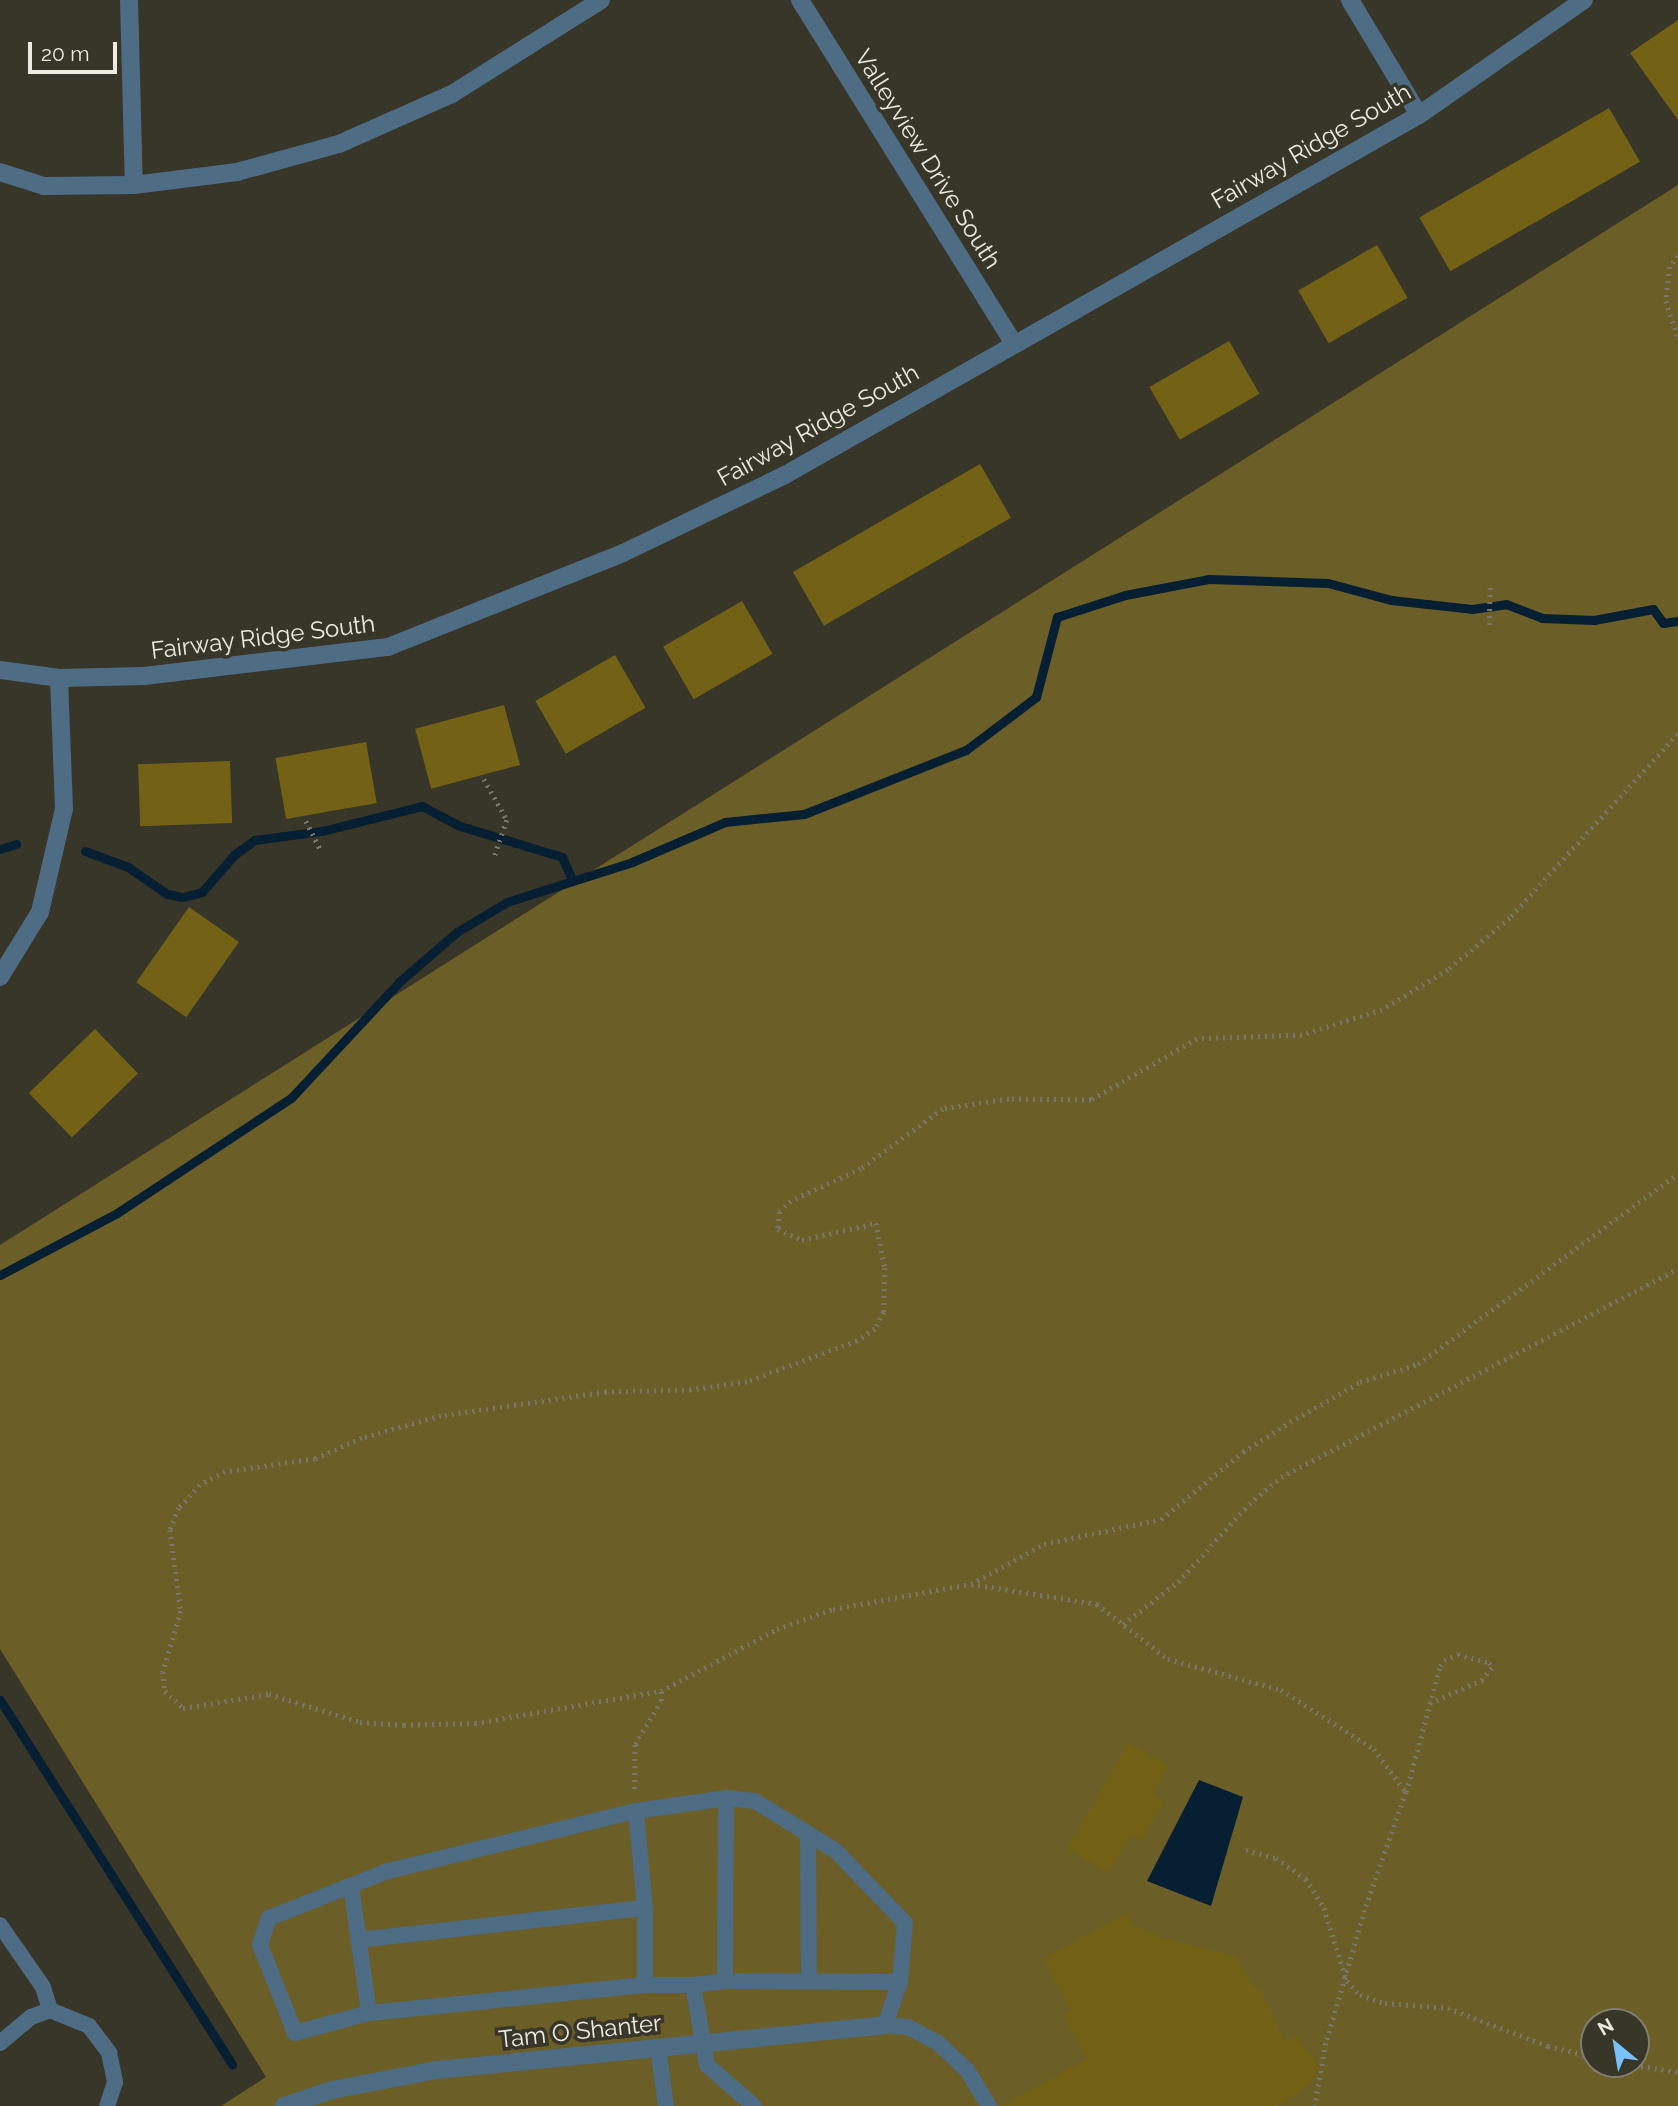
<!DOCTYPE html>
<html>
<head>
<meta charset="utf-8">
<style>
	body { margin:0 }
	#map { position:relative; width:1678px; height:2106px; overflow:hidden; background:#383529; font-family:Raleway,sans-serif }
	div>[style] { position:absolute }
	.green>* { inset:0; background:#6b5e26 }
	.water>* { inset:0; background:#071f32 }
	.stream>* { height:9px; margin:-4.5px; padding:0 4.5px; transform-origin:4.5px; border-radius:4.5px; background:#071f32 }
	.building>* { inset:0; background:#736216; transform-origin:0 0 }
	.path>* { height:4.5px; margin-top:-2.25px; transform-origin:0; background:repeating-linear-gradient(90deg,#78756a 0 2px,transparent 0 7px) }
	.service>* { height:16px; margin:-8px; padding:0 8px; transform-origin:8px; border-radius:8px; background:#4e6c84 }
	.minor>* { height:18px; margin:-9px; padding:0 9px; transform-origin:9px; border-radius:9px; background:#4e6c84 }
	span { translate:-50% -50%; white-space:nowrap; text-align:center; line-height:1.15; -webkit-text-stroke:7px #383529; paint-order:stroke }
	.street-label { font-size:24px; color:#eceae2 }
	.north { position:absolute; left:1580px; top:2008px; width:70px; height:70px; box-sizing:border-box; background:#383529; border:2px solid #807d73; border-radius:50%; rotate:330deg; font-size:19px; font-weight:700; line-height:28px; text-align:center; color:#eceae2 }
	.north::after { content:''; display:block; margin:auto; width:24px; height:32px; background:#79bff8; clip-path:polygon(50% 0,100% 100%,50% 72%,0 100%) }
	.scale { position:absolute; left:28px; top:42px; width:89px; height:32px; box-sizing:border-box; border:4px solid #eceae2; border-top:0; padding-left:9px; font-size:21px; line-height:24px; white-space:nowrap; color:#eceae2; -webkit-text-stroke:5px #383529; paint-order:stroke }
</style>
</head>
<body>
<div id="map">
	<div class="green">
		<i style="clip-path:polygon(evenodd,1678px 185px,1678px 2106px,221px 2106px,266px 2077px,0 1649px,0 1245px,1678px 185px,1594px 2022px,1636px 2022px,1636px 2064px,1594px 2064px,1594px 2022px)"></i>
	</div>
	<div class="water">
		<i style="clip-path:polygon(1199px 1780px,1243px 1797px,1211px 1906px,1147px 1881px)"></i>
	</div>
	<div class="stream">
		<i style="left:0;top:849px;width:17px;rotate:-17deg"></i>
		<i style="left:85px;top:851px;width:46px;rotate:20.4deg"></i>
		<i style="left:128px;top:867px;width:47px;rotate:34.7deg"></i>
		<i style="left:167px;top:894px;width:16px;rotate:11deg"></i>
		<i style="left:183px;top:897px;width:20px;rotate:-15deg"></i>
		<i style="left:202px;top:892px;width:49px;rotate:-49.1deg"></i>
		<i style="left:234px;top:855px;width:26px;rotate:-36deg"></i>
		<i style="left:255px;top:840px;width:68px;rotate:-7.7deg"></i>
		<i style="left:322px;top:831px;width:103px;rotate:-14deg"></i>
		<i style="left:422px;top:806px;width:40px;rotate:28deg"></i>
		<i style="left:457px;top:825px;width:110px;rotate:16.9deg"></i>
		<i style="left:562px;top:857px;width:24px;rotate:66deg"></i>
		<i style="left:0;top:1275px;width:132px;rotate:-27.9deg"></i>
		<i style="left:117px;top:1213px;width:209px;rotate:-33.5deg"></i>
		<i style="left:291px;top:1098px;width:158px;rotate:-47deg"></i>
		<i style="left:399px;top:982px;width:77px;rotate:-40.8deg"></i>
		<i style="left:457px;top:932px;width:58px;rotate:-31deg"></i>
		<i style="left:507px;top:902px;width:131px;rotate:-17.7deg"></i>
		<i style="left:632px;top:862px;width:101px;rotate:-23.3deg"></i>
		<i style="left:725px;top:822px;width:79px;rotate:-5.8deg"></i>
		<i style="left:804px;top:814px;width:174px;rotate:-21.6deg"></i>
		<i style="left:966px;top:750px;width:88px;rotate:-37.1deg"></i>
		<i style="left:1036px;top:697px;width:83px;rotate:-75.3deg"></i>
		<i style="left:1057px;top:617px;width:71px;rotate:-17.9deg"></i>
		<i style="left:1125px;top:595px;width:86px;rotate:-10.8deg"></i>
		<i style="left:1209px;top:579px;width:119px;rotate:1.9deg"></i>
		<i style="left:1328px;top:583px;width:65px;rotate:15.1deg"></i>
		<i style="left:1391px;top:600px;width:81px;rotate:6.3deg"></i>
		<i style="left:1472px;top:609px;width:34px;rotate:-8deg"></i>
		<i style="left:1506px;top:604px;width:39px;rotate:21deg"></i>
		<i style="left:1542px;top:618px;width:52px;rotate:2.2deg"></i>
		<i style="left:1594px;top:620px;width:60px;rotate:-10.6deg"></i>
		<i style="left:1653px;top:609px;width:17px;rotate:54deg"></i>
		<i style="left:1663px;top:623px;width:15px;rotate:-8deg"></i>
		<i style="left:0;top:1700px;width:432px;rotate:57.5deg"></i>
	</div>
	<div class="building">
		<i style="clip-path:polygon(1678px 20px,1678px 120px,1630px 53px)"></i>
		<i style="left:1609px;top:108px;width:62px;height:219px;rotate:60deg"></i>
		<i style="left:1377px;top:245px;width:61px;height:91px;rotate:60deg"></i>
		<i style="left:1229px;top:341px;width:61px;height:92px;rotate:60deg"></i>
		<i style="left:980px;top:464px;width:62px;height:216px;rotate:60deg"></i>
		<i style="left:742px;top:601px;width:61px;height:91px;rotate:60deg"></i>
		<i style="left:615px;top:655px;width:61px;height:92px;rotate:60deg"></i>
		<i style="left:504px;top:705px;width:62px;height:92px;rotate:75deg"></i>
		<i style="left:366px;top:742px;width:62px;height:92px;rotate:80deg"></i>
		<i style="left:230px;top:761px;width:62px;height:92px;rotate:88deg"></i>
		<i style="left:189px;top:907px;width:61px;height:92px;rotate:35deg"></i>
		<i style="left:95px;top:1029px;width:62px;height:92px;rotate:46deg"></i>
		<i style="clip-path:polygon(1128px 1743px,1169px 1766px,1153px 1794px,1164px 1801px,1142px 1840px,1131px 1834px,1109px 1873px,1068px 1849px)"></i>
		<i style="clip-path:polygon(1127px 1913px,1134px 1925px,1160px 1937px,1237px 1957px,1254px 1988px,1261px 1990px,1285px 2042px,1296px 2036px,1309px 2053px,1318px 2067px,1311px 2083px,1278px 2106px,1002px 2106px,1087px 2059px,1063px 2014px,1071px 2010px,1043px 1959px)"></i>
	</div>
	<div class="path">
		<i style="left:1678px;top:256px;width:14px;rotate:126deg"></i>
		<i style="left:1670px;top:267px;width:34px;rotate:97deg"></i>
		<i style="left:1666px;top:301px;width:40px;rotate:72deg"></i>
		<i style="left:1489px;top:625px;width:40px;rotate:-88.6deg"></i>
		<i style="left:1678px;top:734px;width:249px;rotate:132.4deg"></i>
		<i style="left:1510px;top:918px;width:81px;rotate:140deg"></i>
		<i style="left:1448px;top:970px;width:77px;rotate:148.8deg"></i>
		<i style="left:1382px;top:1010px;width:84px;rotate:162.6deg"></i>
		<i style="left:1302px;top:1035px;width:105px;rotate:177.8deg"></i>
		<i style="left:1197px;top:1039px;width:122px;rotate:150.1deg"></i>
		<i style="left:1091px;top:1100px;width:82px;rotate:-179.3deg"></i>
		<i style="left:1009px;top:1099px;width:67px;rotate:171.4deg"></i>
		<i style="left:943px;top:1109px;width:102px;rotate:143.8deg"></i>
		<i style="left:861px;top:1169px;width:77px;rotate:155.4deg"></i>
		<i style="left:791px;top:1201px;width:16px;rotate:135deg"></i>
		<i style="left:780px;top:1212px;width:17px;rotate:97deg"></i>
		<i style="left:778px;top:1229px;width:26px;rotate:25deg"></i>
		<i style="left:802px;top:1240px;width:76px;rotate:-12.9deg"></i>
		<i style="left:876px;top:1223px;width:46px;rotate:78.7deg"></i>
		<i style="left:885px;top:1268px;width:44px;rotate:91.3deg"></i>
		<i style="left:884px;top:1312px;width:19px;rotate:118deg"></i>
		<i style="left:875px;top:1329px;width:22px;rotate:146deg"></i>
		<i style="left:857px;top:1341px;width:117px;rotate:159.6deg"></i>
		<i style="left:747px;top:1382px;width:57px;rotate:171.9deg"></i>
		<i style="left:691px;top:1390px;width:85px;rotate:178.7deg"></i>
		<i style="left:606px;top:1392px;width:167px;rotate:171.7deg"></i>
		<i style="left:441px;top:1416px;width:82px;rotate:164.4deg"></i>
		<i style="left:362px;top:1438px;width:51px;rotate:155.9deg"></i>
		<i style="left:315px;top:1459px;width:91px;rotate:171.8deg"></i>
		<i style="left:225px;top:1472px;width:28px;rotate:153deg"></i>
		<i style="left:200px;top:1485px;width:31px;rotate:132deg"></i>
		<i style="left:179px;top:1508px;width:24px;rotate:112deg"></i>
		<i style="left:170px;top:1530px;width:82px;rotate:82.3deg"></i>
		<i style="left:181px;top:1611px;width:64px;rotate:106.4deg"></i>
		<i style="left:163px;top:1672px;width:19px;rotate:84deg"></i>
		<i style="left:165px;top:1691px;width:25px;rotate:43deg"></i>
		<i style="left:183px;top:1708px;width:87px;rotate:-9.2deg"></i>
		<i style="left:269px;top:1694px;width:95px;rotate:17.1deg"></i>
		<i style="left:360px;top:1722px;width:44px;rotate:3.9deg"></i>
		<i style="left:404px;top:1725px;width:71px;rotate:-1.6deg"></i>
		<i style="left:475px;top:1723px;width:189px;rotate:-9.8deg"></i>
		<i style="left:661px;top:1691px;width:132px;rotate:-28.1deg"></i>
		<i style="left:777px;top:1629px;width:59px;rotate:-19.7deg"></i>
		<i style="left:833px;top:1609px;width:140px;rotate:-10.3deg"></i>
		<i style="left:971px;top:1584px;width:83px;rotate:-28.7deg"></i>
		<i style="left:1044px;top:1544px;width:120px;rotate:-12.1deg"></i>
		<i style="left:1161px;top:1519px;width:106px;rotate:-39.3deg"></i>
		<i style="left:1243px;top:1452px;width:56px;rotate:-32.6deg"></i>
		<i style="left:1290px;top:1422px;width:81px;rotate:-29.7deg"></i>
		<i style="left:1360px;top:1382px;width:61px;rotate:-17.2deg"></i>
		<i style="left:1418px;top:1364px;width:322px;rotate:-36.2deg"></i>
		<i style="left:484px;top:779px;width:47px;rotate:60.7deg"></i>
		<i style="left:507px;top:820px;width:39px;rotate:109deg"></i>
		<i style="left:306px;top:821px;width:33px;rotate:63deg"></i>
		<i style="left:971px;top:1584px;width:128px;rotate:9deg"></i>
		<i style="left:1097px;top:1604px;width:90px;rotate:37.8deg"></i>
		<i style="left:1168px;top:1659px;width:117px;rotate:15.3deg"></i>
		<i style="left:1281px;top:1690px;width:110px;rotate:32.4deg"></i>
		<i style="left:1374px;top:1749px;width:54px;rotate:53.3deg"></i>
		<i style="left:1406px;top:1792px;width:125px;rotate:109.2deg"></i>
		<i style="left:1365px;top:1910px;width:139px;rotate:106.3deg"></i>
		<i style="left:1326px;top:2043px;width:64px;rotate:99.9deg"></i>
		<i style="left:1123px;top:1624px;width:69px;rotate:-37.4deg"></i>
		<i style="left:1178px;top:1582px;width:105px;rotate:-47.7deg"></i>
		<i style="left:1249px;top:1504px;width:42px;rotate:-40.2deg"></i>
		<i style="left:1281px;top:1477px;width:448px;rotate:-27.7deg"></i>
		<i style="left:634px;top:1789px;width:45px;rotate:-88.7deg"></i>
		<i style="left:635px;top:1744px;width:50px;rotate:-58.8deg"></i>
		<i style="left:661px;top:1701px;width:10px;rotate:-90deg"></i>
		<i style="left:1406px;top:1792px;width:131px;rotate:-74.9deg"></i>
		<i style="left:1440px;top:1666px;width:7px;rotate:-56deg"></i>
		<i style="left:1444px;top:1660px;width:15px;rotate:-23deg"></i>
		<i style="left:1458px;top:1654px;width:32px;rotate:16deg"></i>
		<i style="left:1489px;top:1663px;width:6px;rotate:59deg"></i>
		<i style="left:1492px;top:1668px;width:15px;rotate:127deg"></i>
		<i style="left:1483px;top:1680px;width:57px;rotate:156.1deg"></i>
		<i style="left:1246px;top:1850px;width:31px;rotate:15deg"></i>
		<i style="left:1276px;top:1858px;width:37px;rotate:35deg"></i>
		<i style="left:1306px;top:1879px;width:34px;rotate:58deg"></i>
		<i style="left:1324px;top:1908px;width:77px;rotate:72.5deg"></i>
		<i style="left:1347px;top:1981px;width:19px;rotate:47deg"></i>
		<i style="left:1360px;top:1995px;width:26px;rotate:18deg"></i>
		<i style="left:1385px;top:2003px;width:63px;rotate:4.5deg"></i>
		<i style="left:1448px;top:2008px;width:107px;rotate:20.8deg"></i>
		<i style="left:1548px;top:2046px;width:47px;rotate:13.4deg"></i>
		<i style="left:1627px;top:2064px;width:52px;rotate:8.9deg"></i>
	</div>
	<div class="service">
		<i style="left:808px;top:1834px;width:147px;rotate:89.6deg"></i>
		<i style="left:351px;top:1886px;width:128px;rotate:81.9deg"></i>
		<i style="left:645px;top:1908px;width:77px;rotate:90deg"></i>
		<i style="left:0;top:1925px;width:75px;rotate:55.3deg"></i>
		<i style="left:43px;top:1987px;width:24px;rotate:73deg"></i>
		<i style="left:358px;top:1940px;width:289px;rotate:-6.4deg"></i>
		<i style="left:645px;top:1908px;width:97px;rotate:-95.3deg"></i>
		<i style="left:725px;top:1981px;width:175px;rotate:0.3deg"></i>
		<i style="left:693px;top:1985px;width:48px;rotate:180deg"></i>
		<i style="left:645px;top:1985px;width:277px;rotate:174.2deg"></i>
		<i style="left:369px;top:2013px;width:77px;rotate:164.9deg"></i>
		<i style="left:295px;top:2033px;width:95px;rotate:-111.7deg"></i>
		<i style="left:260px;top:1945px;width:28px;rotate:-72deg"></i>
		<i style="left:269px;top:1918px;width:128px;rotate:-21.6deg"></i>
		<i style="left:388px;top:1871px;width:255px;rotate:-13.6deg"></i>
		<i style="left:636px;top:1811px;width:91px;rotate:-8.2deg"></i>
		<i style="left:0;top:2043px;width:40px;rotate:-40deg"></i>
		<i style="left:31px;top:2017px;width:20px;rotate:-20deg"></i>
		<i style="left:50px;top:2010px;width:42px;rotate:22.3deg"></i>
		<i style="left:89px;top:2026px;width:34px;rotate:53deg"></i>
		<i style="left:109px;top:2053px;width:30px;rotate:78deg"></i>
		<i style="left:115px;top:2082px;width:25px;rotate:108deg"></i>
		<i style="left:658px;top:2048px;width:59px;rotate:82.1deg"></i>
		<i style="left:754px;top:2106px;width:62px;rotate:-138.9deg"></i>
		<i style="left:707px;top:2065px;width:81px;rotate:-99.9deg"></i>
		<i style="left:693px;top:1985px;width:32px;rotate:-7deg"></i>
		<i style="left:725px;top:1981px;width:183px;rotate:-89.7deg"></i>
		<i style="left:726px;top:1798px;width:29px;rotate:6deg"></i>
		<i style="left:755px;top:1801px;width:95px;rotate:31.7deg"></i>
		<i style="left:836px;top:1851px;width:100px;rotate:46.2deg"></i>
		<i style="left:905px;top:1923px;width:59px;rotate:94.8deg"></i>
		<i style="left:900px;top:1982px;width:46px;rotate:109.2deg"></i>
		<i style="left:885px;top:2025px;width:23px;rotate:5deg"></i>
		<i style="left:908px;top:2027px;width:34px;rotate:28deg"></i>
		<i style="left:938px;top:2043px;width:40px;rotate:43deg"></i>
		<i style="left:967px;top:2070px;width:42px;rotate:58.6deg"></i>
	</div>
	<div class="minor">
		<i style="left:129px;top:0;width:185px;rotate:88.5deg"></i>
		<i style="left:800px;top:0;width:405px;rotate:58.1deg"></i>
		<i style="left:1350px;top:0;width:134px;rotate:59deg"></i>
		<i style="left:0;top:172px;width:46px;rotate:17.7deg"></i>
		<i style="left:44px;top:186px;width:90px;rotate:-0.6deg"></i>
		<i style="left:134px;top:185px;width:104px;rotate:-7.2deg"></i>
		<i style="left:237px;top:172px;width:106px;rotate:-15.4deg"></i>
		<i style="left:339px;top:144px;width:124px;rotate:-23.9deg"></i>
		<i style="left:452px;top:94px;width:176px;rotate:-32.2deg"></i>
		<i style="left:0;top:670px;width:60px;rotate:7.7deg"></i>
		<i style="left:59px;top:678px;width:85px;rotate:-1.3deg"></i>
		<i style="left:144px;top:676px;width:246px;rotate:-6.8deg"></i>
		<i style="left:388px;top:647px;width:253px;rotate:-21.8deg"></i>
		<i style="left:623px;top:553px;width:180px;rotate:-25.7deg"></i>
		<i style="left:785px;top:475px;width:729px;rotate:-29.59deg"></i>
		<i style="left:1419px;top:115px;width:201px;rotate:-34.9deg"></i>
		<i style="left:0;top:977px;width:76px;rotate:-58.4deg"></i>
		<i style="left:40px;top:912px;width:106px;rotate:-76.9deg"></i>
		<i style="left:64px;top:809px;width:131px;rotate:-92.2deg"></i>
		<i style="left:284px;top:2106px;width:51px;rotate:-18.4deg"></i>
		<i style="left:332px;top:2090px;width:107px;rotate:-10.8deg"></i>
		<i style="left:437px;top:2070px;width:450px;rotate:-5.7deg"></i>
	</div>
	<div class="street-label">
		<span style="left:1311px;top:146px;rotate:-30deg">Fairway Ridge South</span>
		<span style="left:928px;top:159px;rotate:58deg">Valleyview Drive South</span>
		<span style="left:818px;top:425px;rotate:-29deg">Fairway Ridge South</span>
		<span style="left:263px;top:637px;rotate:-7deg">Fairway Ridge South</span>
		<span style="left:580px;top:2031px;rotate:-6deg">Tam O Shanter</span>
	</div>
	<div class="north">N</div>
	<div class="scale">20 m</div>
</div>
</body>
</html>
